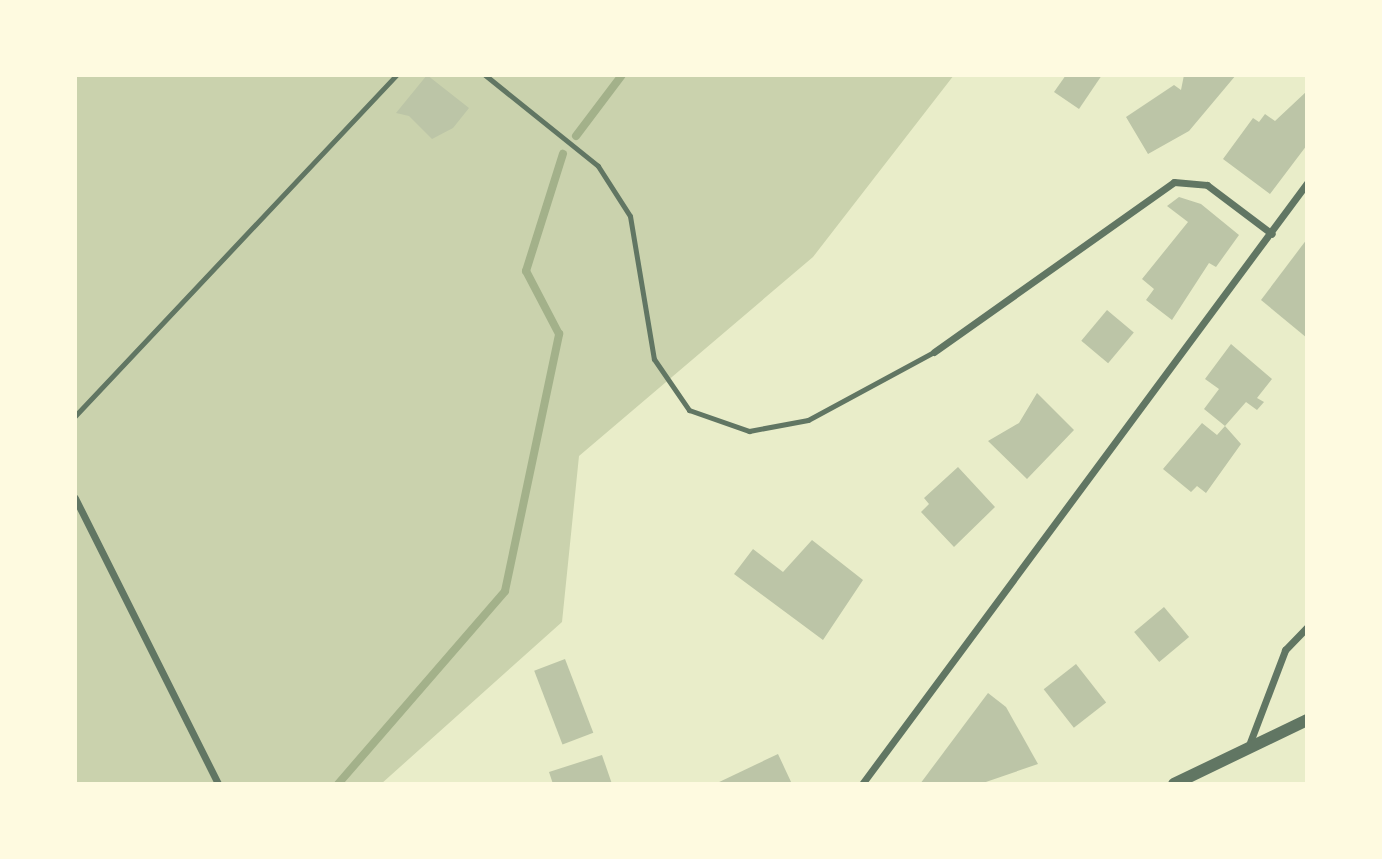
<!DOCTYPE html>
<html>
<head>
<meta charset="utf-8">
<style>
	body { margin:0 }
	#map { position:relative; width:1382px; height:859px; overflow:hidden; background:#e9edc9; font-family:Roboto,sans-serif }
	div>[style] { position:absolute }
	.green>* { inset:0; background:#cad2ad }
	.stream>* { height:8px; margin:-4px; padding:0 4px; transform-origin:4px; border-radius:4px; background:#a3b18a }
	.building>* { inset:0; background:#bcc5a7; transform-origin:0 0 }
	.service>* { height:5px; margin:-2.5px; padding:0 2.5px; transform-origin:2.5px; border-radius:2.5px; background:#617663 }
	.minor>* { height:7px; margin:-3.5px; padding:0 3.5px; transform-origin:3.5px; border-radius:3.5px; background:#617663 }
	.tertiary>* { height:12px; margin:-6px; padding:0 6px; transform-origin:6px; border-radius:6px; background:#617663 }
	span { translate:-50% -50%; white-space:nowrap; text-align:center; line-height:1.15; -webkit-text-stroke:5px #fefae0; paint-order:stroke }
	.frame { position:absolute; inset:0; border:77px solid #fefae0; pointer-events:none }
</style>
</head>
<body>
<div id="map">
	<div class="green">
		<i style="clip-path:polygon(75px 75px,954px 75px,813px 257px,579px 456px,562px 622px,381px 784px,75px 784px)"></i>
	</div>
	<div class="stream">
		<i style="left:576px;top:136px;width:76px;rotate:-53deg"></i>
		<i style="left:338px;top:784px;width:255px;rotate:-49.1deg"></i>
		<i style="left:505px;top:591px;width:263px;rotate:-78.1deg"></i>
		<i style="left:559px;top:334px;width:71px;rotate:-117.6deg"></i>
		<i style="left:526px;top:271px;width:123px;rotate:-72.5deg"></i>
	</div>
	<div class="building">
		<i style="clip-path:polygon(427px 75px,469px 108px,453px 128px,432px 139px,409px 116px,396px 113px)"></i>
		<i style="clip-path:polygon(1066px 75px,1102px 75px,1079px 109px,1054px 92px)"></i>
		<i style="clip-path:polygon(1184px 75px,1236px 75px,1189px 131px,1148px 154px,1126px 117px,1174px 85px,1181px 90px)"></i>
		<i style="clip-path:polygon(1307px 91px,1307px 145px,1270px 194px,1223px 159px,1253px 118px,1259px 122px,1265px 114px,1275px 121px)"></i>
		<i style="clip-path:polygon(1179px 197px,1201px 204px,1239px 235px,1216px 267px,1209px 263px,1172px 320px,1146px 300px,1154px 289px,1142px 279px,1188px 222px,1167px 206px)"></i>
		<i style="clip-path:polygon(1307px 239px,1307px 338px,1261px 300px)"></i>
		<i style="left:1107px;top:310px;width:35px;height:40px;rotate:40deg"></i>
		<i style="clip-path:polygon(1231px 344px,1272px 379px,1257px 398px,1264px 402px,1257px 410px,1246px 402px,1225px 426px,1204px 409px,1219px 389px,1205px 379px)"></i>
		<i style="clip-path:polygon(1037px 393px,1074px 430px,1027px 479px,988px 441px,1019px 423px)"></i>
		<i style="clip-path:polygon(1202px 423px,1217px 435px,1225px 426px,1241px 444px,1206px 493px,1197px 486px,1191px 492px,1163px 469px)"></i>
		<i style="clip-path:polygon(958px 467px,995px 507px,954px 547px,921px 512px,929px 504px,924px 498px)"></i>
		<i style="clip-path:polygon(812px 540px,863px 580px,823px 640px,734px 574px,753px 549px,783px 572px)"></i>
		<i style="left:1164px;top:607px;width:39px;height:39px;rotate:50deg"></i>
		<i style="left:565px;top:659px;width:79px;height:33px;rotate:69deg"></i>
		<i style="left:1076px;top:664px;width:49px;height:41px;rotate:52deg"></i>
		<i style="clip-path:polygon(988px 693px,1006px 707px,1038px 764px,980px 784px,920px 784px)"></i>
		<i style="clip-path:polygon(778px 754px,792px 784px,715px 784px)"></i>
		<i style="clip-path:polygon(602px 755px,612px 784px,553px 784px,549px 772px)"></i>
	</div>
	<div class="service">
		<i style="left:485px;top:75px;width:145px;rotate:38.8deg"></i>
		<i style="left:598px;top:166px;width:59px;rotate:57.4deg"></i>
		<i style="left:630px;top:216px;width:145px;rotate:80.5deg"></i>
		<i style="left:654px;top:359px;width:62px;rotate:55.5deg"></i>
		<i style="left:689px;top:410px;width:64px;rotate:19.3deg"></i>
		<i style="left:749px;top:431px;width:60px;rotate:-10.6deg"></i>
		<i style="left:808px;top:420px;width:143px;rotate:-28.4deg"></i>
		<i style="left:75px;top:416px;width:468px;rotate:-46.7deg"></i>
	</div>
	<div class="minor">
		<i style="left:934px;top:352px;width:294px;rotate:-35.3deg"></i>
		<i style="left:1174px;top:182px;width:33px;rotate:5deg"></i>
		<i style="left:1207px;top:185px;width:81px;rotate:37deg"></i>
		<i style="left:75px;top:498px;width:320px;rotate:63.4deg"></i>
		<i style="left:1249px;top:745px;width:102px;rotate:-69.2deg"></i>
		<i style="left:1285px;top:650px;width:32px;rotate:-46deg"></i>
		<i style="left:862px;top:784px;width:748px;rotate:-53.48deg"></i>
	</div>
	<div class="tertiary">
		<i style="left:1174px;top:784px;width:148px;rotate:-25.7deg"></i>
	</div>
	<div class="frame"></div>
</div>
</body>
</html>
